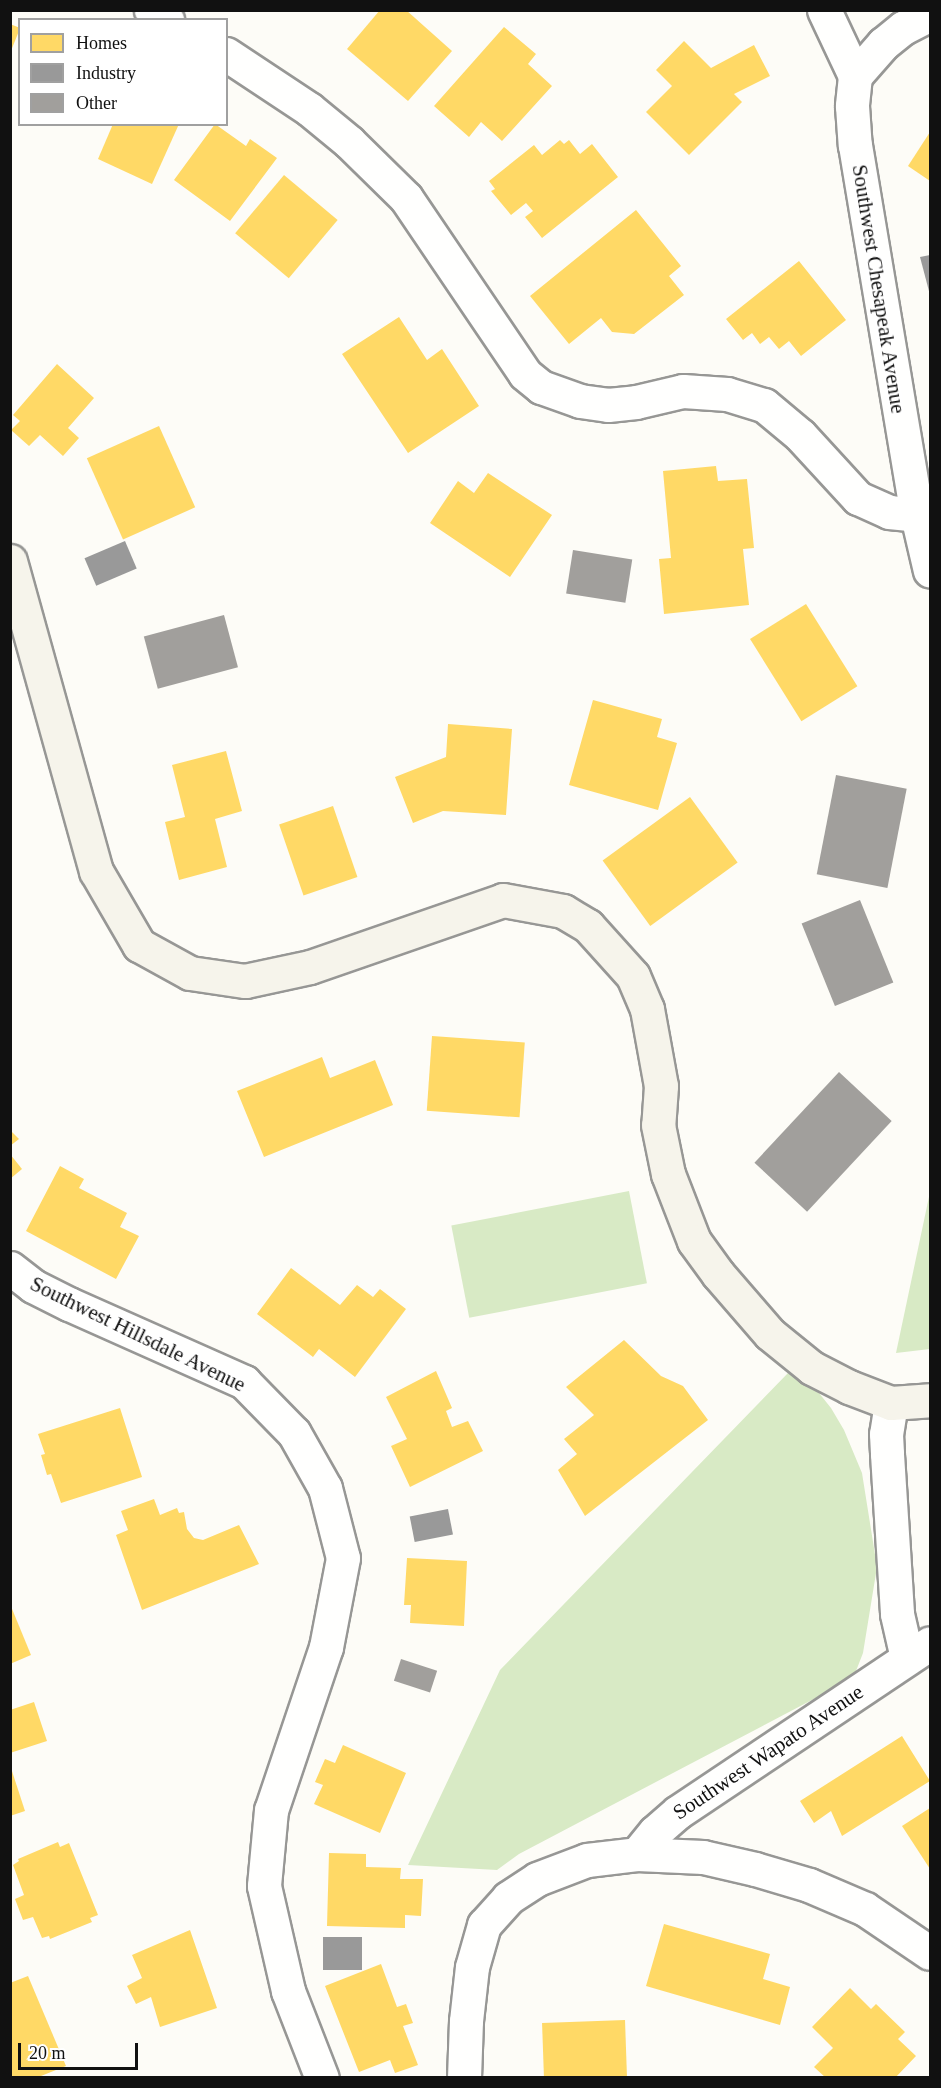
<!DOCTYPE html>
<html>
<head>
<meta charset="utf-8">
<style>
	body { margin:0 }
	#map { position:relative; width:941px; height:2088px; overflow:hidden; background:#fdfcf7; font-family:"Times New Roman",serif }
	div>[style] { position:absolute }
	.forest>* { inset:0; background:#d8eac5; transform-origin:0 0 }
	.homes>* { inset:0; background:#ffd966; transform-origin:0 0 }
	.industry>* { inset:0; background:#999; transform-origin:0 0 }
	.building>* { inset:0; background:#a19f9c; transform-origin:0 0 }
	.roads { filter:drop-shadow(2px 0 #979795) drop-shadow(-2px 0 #979795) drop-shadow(0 2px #979795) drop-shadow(0 -2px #979795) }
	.street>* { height:33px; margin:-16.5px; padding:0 16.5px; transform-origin:16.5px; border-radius:16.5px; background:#fffffe }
	.secondary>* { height:33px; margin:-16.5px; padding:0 16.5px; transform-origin:16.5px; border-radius:16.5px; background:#f6f4eb }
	span { translate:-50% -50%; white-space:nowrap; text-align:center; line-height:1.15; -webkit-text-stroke:6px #fff; paint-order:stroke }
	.street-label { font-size:21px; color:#111 }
	.frame { position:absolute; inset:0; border:12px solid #111; pointer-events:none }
	.legend { position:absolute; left:18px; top:18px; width:210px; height:108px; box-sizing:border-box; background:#fff; border:2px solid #a0a0a0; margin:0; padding:8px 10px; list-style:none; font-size:18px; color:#111 }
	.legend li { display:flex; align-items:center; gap:12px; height:30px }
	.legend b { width:30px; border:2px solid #a0a0a0 }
	.scale { position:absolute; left:18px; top:2043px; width:120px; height:27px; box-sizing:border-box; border:3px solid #111; border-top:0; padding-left:8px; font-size:18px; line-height:21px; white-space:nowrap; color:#111; -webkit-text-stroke:4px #fff; paint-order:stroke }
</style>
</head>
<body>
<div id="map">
	<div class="forest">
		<i style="left:629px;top:1191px;width:94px;height:181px;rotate:79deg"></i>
		<i style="clip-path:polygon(930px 1192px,930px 1349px,896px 1353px)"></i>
		<i style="clip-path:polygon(788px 1373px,819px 1393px,831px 1408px,844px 1430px,862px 1473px,877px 1567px,863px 1653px,856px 1671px,846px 1682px,519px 1854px,497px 1870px,408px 1865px,500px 1670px)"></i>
	</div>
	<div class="homes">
		<i style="clip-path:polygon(380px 10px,406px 10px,452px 51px,408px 101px,347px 49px)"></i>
		<i style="left:10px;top:24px;width:11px;height:73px;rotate:22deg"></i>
		<i style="clip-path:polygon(504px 27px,536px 54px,528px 64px,552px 86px,502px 141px,481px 122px,469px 137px,434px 106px)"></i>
		<i style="clip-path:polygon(684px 41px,711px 68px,754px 45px,770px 76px,734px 94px,742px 102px,689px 155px,646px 112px,672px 86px,656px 70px)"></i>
		<i style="clip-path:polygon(113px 124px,179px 124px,152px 184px,98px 159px)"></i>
		<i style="clip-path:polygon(215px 124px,246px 146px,250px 139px,277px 158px,230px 221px,174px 180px)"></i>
		<i style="clip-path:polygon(930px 132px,930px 181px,908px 166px)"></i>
		<i style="clip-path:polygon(560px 140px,564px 144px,569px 140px,580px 154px,592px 144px,618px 177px,542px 238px,525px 217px,533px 211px,526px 203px,511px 215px,491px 191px,495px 189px,489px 181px,534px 145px,542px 155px)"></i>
		<i style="left:284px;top:175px;width:70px;height:76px;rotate:40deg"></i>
		<i style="clip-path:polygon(636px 210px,681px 266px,669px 276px,684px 295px,634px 334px,612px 332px,601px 318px,569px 344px,530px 296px)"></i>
		<i style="clip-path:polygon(799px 261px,846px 320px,801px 356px,789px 341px,779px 349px,769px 337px,760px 344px,752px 333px,743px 340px,726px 319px)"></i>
		<i style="clip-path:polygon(399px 317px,427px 360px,442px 349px,479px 406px,408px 453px,342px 354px)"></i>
		<i style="clip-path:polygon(57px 364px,94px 398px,68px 428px,79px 438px,63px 456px,40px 435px,29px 446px,11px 430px,20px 421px,13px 415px)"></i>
		<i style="left:159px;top:426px;width:89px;height:79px;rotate:66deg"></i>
		<i style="clip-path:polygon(716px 466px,718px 481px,747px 479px,754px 548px,743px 549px,749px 605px,664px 614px,659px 559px,671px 558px,663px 471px)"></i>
		<i style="clip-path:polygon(488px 473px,552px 515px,510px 577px,430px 523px,458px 481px,474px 493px)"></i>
		<i style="left:806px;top:604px;width:97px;height:66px;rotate:58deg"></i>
		<i style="clip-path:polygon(593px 700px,662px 719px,657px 737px,677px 743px,658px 810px,569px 785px)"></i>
		<i style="clip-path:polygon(448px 724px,512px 729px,506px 815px,443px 811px,413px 823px,395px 777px,446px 757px)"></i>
		<i style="clip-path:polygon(226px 751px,242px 811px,215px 819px,227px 867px,179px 880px,165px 822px,185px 817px,172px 765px)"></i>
		<i style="left:690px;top:797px;width:81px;height:108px;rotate:54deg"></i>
		<i style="left:333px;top:806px;width:75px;height:57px;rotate:71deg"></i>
		<i style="left:432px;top:1036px;width:93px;height:75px;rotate:4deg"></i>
		<i style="clip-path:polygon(322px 1057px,330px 1078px,375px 1060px,393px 1105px,264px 1157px,237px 1091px)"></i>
		<i style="clip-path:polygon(10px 1130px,19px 1139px,10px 1146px)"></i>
		<i style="clip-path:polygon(10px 1154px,22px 1169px,10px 1179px)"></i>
		<i style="clip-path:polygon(60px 1166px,84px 1179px,79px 1188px,127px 1213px,120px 1227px,139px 1236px,116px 1279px,26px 1231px)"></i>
		<i style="clip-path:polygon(291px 1268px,340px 1305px,357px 1285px,373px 1297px,380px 1289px,406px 1309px,355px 1377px,319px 1349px,313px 1357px,257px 1314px)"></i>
		<i style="clip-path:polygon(624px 1340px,661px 1376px,683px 1386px,708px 1420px,585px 1516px,558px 1470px,577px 1454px,564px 1439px,594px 1415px,566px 1387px)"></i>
		<i style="clip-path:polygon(436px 1371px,452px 1408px,446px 1411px,452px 1427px,468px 1421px,483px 1451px,410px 1487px,391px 1446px,407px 1439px,386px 1397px)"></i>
		<i style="clip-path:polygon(120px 1408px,142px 1477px,61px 1503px,51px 1474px,47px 1475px,41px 1455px,45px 1454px,38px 1434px)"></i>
		<i style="clip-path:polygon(154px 1499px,160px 1515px,177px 1508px,179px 1513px,184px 1512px,187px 1529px,194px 1538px,203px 1540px,239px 1525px,259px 1564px,142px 1610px,116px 1535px,128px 1530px,121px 1511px)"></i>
		<i style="clip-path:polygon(407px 1558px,467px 1561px,464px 1626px,410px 1623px,411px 1605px,404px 1605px)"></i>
		<i style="clip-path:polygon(10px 1604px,31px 1655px,10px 1664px)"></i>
		<i style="clip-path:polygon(34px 1702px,47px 1741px,10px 1753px,10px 1710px)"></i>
		<i style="clip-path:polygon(902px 1736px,930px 1781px,842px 1836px,831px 1811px,814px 1823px,800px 1801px)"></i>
		<i style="clip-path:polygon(343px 1745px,406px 1773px,380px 1833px,314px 1804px,323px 1785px,315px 1782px,325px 1759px,335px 1763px)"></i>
		<i style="clip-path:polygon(10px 1765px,25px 1811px,10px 1816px)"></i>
		<i style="clip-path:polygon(930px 1808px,930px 1869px,902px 1826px)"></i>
		<i style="clip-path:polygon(58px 1842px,60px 1847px,69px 1843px,98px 1915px,90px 1918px,92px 1922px,50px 1939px,49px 1936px,42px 1938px,33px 1917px,23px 1920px,15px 1899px,24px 1895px,13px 1865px,19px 1861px,18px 1859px)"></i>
		<i style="clip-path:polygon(329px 1853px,366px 1854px,366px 1867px,401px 1868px,400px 1879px,423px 1879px,421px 1916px,405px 1915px,405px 1928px,327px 1926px)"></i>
		<i style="clip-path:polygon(664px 1924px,770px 1954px,763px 1979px,790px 1987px,780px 2025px,646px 1986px)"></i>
		<i style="clip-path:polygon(190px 1930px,217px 2008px,160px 2027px,151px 1997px,136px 2004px,127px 1986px,142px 1978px,132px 1955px)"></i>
		<i style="clip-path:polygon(381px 1964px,397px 2007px,406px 2004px,413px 2023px,403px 2026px,418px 2065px,395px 2073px,390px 2060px,359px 2072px,325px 1986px)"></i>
		<i style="clip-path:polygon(28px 1976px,66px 2066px,36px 2078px,10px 2078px,10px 1983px)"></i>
		<i style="clip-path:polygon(850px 1988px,871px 2009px,876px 2004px,905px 2032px,898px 2039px,916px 2056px,895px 2078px,826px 2078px,814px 2067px,833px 2048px,812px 2027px)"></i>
		<i style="left:625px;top:2020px;width:58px;height:83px;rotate:88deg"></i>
	</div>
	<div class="industry">
		<i style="clip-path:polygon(930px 255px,930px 295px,920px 257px)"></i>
		<i style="left:125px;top:541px;width:30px;height:44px;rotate:67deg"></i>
		<i style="left:448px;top:1509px;width:26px;height:39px;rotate:79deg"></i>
		<i style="left:323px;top:1937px;width:39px;height:33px"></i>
	</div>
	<div class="building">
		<i style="left:573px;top:550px;width:60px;height:44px;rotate:9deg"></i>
		<i style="left:224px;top:615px;width:54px;height:83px;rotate:75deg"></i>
		<i style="left:836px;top:775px;width:72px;height:101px;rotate:11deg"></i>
		<i style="left:860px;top:900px;width:89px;height:63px;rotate:68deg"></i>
		<i style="left:839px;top:1072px;width:72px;height:124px;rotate:43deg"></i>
		<i style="left:401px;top:1659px;width:38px;height:23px;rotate:18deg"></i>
	</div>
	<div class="roads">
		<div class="street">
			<i style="left:151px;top:10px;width:19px;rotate:32deg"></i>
			<i style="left:824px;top:10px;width:73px;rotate:64.8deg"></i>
			<i style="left:855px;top:76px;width:30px;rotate:96deg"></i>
			<i style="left:852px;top:106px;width:39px;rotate:86deg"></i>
			<i style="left:855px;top:145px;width:375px;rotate:80.5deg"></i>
			<i style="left:917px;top:515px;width:57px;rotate:76.9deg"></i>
			<i style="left:226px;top:54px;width:100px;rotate:33.5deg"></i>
			<i style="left:309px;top:109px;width:52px;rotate:39.5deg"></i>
			<i style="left:349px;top:142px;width:80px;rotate:44.5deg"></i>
			<i style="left:406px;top:198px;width:212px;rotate:55.9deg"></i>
			<i style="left:525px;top:374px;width:21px;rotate:39deg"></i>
			<i style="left:541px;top:387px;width:41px;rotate:19.7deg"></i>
			<i style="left:580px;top:401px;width:28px;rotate:8deg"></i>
			<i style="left:608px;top:405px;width:28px;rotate:-6deg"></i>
			<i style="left:636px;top:402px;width:48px;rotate:-13.2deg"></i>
			<i style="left:683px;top:391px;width:44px;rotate:3.9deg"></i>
			<i style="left:727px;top:394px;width:39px;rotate:17deg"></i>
			<i style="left:764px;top:405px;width:47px;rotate:39.8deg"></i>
			<i style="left:800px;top:435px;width:86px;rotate:47.4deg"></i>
			<i style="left:858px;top:498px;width:34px;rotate:24deg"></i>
			<i style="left:889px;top:512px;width:28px;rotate:6deg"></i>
			<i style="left:855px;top:76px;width:43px;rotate:-48.8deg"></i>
			<i style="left:883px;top:44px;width:26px;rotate:-39deg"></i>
			<i style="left:903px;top:28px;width:30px;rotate:-27deg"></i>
			<i style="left:10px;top:1268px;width:29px;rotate:38deg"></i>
			<i style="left:33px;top:1286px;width:40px;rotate:26.6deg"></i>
			<i style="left:69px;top:1304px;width:192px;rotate:24deg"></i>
			<i style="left:244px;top:1382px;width:71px;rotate:45.6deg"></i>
			<i style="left:294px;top:1433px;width:63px;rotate:60.6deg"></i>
			<i style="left:325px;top:1488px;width:72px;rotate:75.6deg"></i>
			<i style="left:343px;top:1558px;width:91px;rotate:100.8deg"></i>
			<i style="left:326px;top:1647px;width:172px;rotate:108.6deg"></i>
			<i style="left:271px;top:1810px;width:76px;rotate:95.3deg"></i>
			<i style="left:264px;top:1886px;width:108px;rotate:77.1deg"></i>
			<i style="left:288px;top:1991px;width:93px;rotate:68.7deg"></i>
			<i style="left:891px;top:1403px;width:31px;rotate:99deg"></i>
			<i style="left:886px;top:1434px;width:20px;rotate:87deg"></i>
			<i style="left:887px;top:1454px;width:160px;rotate:86.4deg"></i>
			<i style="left:897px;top:1614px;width:45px;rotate:77.2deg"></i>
			<i style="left:637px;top:1854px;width:28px;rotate:-51deg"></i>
			<i style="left:655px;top:1832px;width:30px;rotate:-41deg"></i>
			<i style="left:678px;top:1812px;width:303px;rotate:-33.8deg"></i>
			<i style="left:464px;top:2078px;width:57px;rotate:-88deg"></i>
			<i style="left:466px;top:2021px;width:54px;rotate:-83.7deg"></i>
			<i style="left:472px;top:1967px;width:44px;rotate:-74.1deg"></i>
			<i style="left:484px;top:1925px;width:36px;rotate:-48deg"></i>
			<i style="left:508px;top:1898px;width:35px;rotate:-33deg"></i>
			<i style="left:537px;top:1879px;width:53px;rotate:-20.8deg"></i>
			<i style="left:587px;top:1860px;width:50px;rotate:-6.8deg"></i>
			<i style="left:637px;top:1854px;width:66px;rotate:2.6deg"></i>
			<i style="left:703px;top:1857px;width:53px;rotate:13deg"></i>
			<i style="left:755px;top:1869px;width:56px;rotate:16.5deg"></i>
			<i style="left:809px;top:1885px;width:61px;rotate:23.2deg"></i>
			<i style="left:865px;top:1909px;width:78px;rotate:34.1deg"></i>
		</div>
		<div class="secondary">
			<i style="left:10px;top:561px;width:322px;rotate:74.5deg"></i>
			<i style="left:96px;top:871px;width:86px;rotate:59.8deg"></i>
			<i style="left:139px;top:945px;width:58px;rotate:28.8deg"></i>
			<i style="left:190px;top:973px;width:56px;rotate:8.3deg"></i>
			<i style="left:245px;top:981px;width:66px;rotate:-12.2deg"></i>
			<i style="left:310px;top:967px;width:204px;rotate:-19.1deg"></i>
			<i style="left:503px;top:900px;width:61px;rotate:10.4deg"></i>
			<i style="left:563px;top:911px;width:29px;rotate:31deg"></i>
			<i style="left:588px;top:926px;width:67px;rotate:48deg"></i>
			<i style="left:633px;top:976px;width:36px;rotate:67deg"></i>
			<i style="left:647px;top:1009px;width:78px;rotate:79.7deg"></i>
			<i style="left:661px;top:1086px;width:39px;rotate:94deg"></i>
			<i style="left:658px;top:1125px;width:50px;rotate:78.5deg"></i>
			<i style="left:668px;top:1174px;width:72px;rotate:68.8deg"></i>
			<i style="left:694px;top:1241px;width:41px;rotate:54deg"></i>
			<i style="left:718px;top:1274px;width:79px;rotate:49.1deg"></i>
			<i style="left:770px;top:1334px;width:54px;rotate:39deg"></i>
			<i style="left:812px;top:1368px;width:42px;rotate:27.2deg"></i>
			<i style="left:849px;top:1387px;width:45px;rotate:20.9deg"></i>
			<i style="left:891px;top:1403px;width:39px;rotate:-4deg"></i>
		</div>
	</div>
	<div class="street-label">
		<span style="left:879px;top:289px;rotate:81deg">Southwest Chesapeak Avenue</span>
		<span style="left:138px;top:1334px;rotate:26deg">Southwest Hillsdale Avenue</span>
		<span style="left:768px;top:1752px;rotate:-34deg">Southwest Wapato Avenue</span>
	</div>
	<div class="frame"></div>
	<ul class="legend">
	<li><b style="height:16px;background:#ffd966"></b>Homes</li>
	<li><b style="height:16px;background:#999"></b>Industry</li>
	<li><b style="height:16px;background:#a19f9c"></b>Other</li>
	</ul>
	<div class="scale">20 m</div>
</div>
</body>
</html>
